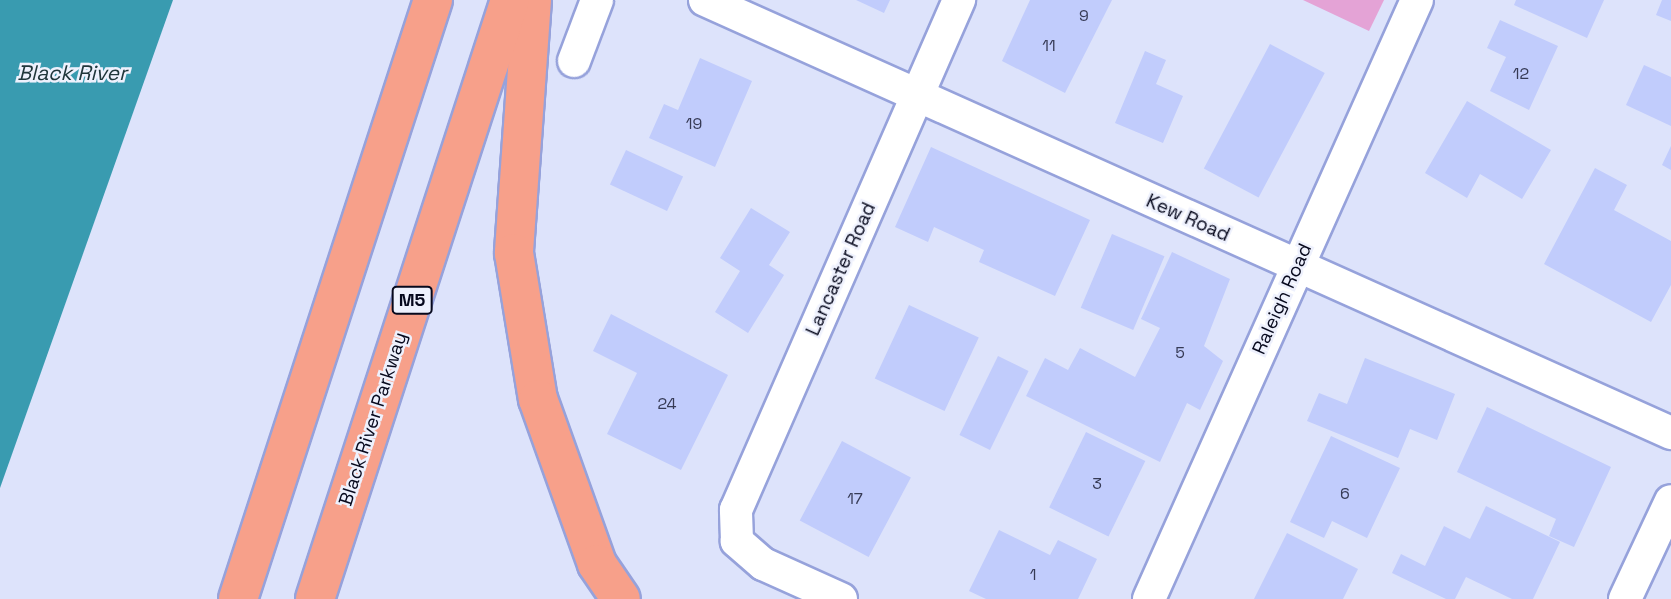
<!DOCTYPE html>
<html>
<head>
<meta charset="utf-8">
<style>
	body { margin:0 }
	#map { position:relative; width:1671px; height:599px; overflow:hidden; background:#dde3fb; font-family:"Space Grotesk",sans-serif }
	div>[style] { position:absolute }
	.green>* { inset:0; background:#e4a3d6 }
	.water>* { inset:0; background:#399bb0 }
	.building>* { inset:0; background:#c1ccfc; transform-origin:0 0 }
	.roads { filter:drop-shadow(2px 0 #96a2db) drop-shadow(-2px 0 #96a2db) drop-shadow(0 2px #96a2db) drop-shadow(0 -2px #96a2db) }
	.minor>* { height:32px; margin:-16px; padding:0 16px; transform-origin:16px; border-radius:16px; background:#fff }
	.motorway>* { height:38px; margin:-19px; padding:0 19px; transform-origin:19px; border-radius:19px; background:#f7a08a }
	span { translate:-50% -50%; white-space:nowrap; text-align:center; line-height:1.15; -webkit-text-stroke:5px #eef1fd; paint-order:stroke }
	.number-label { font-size:16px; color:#363a55 }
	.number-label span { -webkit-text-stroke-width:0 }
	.shield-label span { padding:2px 5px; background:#eef1fd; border:2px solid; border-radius:5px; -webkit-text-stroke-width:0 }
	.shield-label { font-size:18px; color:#07091d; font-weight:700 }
	.street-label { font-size:19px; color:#07091d }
	.water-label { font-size:21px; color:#20363b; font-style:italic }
</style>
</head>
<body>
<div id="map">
	<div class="green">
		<i style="clip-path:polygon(1303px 0,1384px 0,1369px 31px)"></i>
	</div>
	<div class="water">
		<i style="clip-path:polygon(0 0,173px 0,0 488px)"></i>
	</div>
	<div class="building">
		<i style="clip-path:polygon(856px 0,890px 0,884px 13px)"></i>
		<i style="clip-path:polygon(1030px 0,1112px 0,1065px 93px,1002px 61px)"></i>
		<i style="clip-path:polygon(1516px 0,1604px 0,1587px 38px,1514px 5px)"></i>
		<i style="clip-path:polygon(1662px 0,1671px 0,1671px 21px,1656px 15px)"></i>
		<i style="clip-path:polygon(1500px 20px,1558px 46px,1529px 110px,1490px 91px,1506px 57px,1487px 48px)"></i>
		<i style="left:1270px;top:44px;width:62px;height:141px;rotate:28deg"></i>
		<i style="clip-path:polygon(1145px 51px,1166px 60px,1156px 84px,1183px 96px,1163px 143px,1115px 123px)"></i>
		<i style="clip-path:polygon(700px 58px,752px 81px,715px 167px,649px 138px,664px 104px,678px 110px)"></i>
		<i style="clip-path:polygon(1644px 65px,1671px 77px,1671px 126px,1626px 105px)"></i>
		<i style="clip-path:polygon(1467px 101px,1551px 150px,1522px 199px,1480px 174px,1467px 198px,1425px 173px)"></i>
		<i style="clip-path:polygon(1671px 146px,1671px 170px,1662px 165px)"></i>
		<i style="clip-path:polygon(931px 147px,1090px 220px,1055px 296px,979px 262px,984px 250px,934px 227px,928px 242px,895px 227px)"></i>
		<i style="left:626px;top:150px;width:63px;height:38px;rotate:25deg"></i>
		<i style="clip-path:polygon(1595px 168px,1627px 185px,1614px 210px,1671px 241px,1671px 285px,1651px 322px,1544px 264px)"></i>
		<i style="clip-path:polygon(751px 208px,790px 232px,769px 265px,784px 275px,748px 333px,715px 312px,740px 271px,720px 258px)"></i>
		<i style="left:1112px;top:234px;width:57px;height:80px;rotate:23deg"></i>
		<i style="clip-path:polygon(1172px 252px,1230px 279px,1204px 346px,1223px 361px,1200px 410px,1187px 403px,1160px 462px,1026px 396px,1045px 358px,1068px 370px,1080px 348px,1135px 377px,1160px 328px,1141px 319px)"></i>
		<i style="left:909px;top:305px;width:77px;height:81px;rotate:25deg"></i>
		<i style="clip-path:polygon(611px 314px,728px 375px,681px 470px,607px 434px,637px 373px,593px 351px)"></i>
		<i style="left:998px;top:356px;width:34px;height:88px;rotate:26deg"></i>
		<i style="clip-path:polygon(1365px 358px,1455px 394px,1437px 440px,1410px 429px,1398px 458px,1307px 421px,1319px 393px,1347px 404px)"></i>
		<i style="clip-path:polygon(1487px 407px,1611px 467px,1574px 547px,1549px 536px,1556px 519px,1457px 472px)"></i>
		<i style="left:1086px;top:432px;width:66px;height:84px;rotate:26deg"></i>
		<i style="clip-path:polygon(1331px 436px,1400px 468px,1367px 538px,1332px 521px,1324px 538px,1290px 522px)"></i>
		<i style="left:842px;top:441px;width:78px;height:90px;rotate:28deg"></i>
		<i style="clip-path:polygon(1486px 506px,1560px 542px,1533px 599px,1512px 599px,1466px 577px,1455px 599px,1446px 599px,1392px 573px,1401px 554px,1425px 566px,1444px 526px,1470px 539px)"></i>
		<i style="clip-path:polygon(999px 530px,1050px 555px,1058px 540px,1097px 559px,1078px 599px,986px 599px,969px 591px)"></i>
		<i style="clip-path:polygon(1287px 533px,1358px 569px,1343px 599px,1254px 599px)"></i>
	</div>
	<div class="roads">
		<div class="minor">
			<i style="left:705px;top:0;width:1059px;rotate:24.14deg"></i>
			<i style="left:574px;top:61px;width:65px;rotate:-69.3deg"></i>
			<i style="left:841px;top:599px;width:85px;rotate:-155.8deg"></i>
			<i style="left:763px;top:564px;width:35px;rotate:-139deg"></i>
			<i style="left:737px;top:541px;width:31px;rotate:-92deg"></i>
			<i style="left:736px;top:510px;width:557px;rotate:-66.38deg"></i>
			<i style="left:1149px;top:599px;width:656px;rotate:-65.9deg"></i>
			<i style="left:1625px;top:599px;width:108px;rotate:-64.9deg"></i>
		</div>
		<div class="motorway">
			<i style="left:532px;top:0;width:254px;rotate:94.1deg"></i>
			<i style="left:514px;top:253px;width:148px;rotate:80.7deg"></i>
			<i style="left:538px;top:399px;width:175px;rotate:70.3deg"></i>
			<i style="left:597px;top:564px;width:42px;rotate:55.6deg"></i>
			<i style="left:238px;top:599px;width:630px;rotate:-71.97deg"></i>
			<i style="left:315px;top:599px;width:630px;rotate:-71.97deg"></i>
		</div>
	</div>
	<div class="number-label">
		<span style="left:1084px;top:16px">9</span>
		<span style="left:1049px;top:46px">11</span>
		<span style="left:1521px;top:74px">12</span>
		<span style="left:694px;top:124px">19</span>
		<span style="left:1180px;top:353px">5</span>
		<span style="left:667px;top:404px">24</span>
		<span style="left:1097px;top:484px">3</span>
		<span style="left:1345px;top:494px">6</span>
		<span style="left:855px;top:499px">17</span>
		<span style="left:1033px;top:575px">1</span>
	</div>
	<div class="shield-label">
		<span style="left:412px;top:300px">M5</span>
	</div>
	<div class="street-label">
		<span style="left:1188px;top:218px;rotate:24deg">Kew Road</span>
		<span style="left:841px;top:269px;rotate:-66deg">Lancaster Road</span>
		<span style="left:1282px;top:299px;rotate:-66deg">Raleigh Road</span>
		<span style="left:373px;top:419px;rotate:-72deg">Black River Parkway</span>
	</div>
	<div class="water-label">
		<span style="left:72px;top:73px">Black River</span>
	</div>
</div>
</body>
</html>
